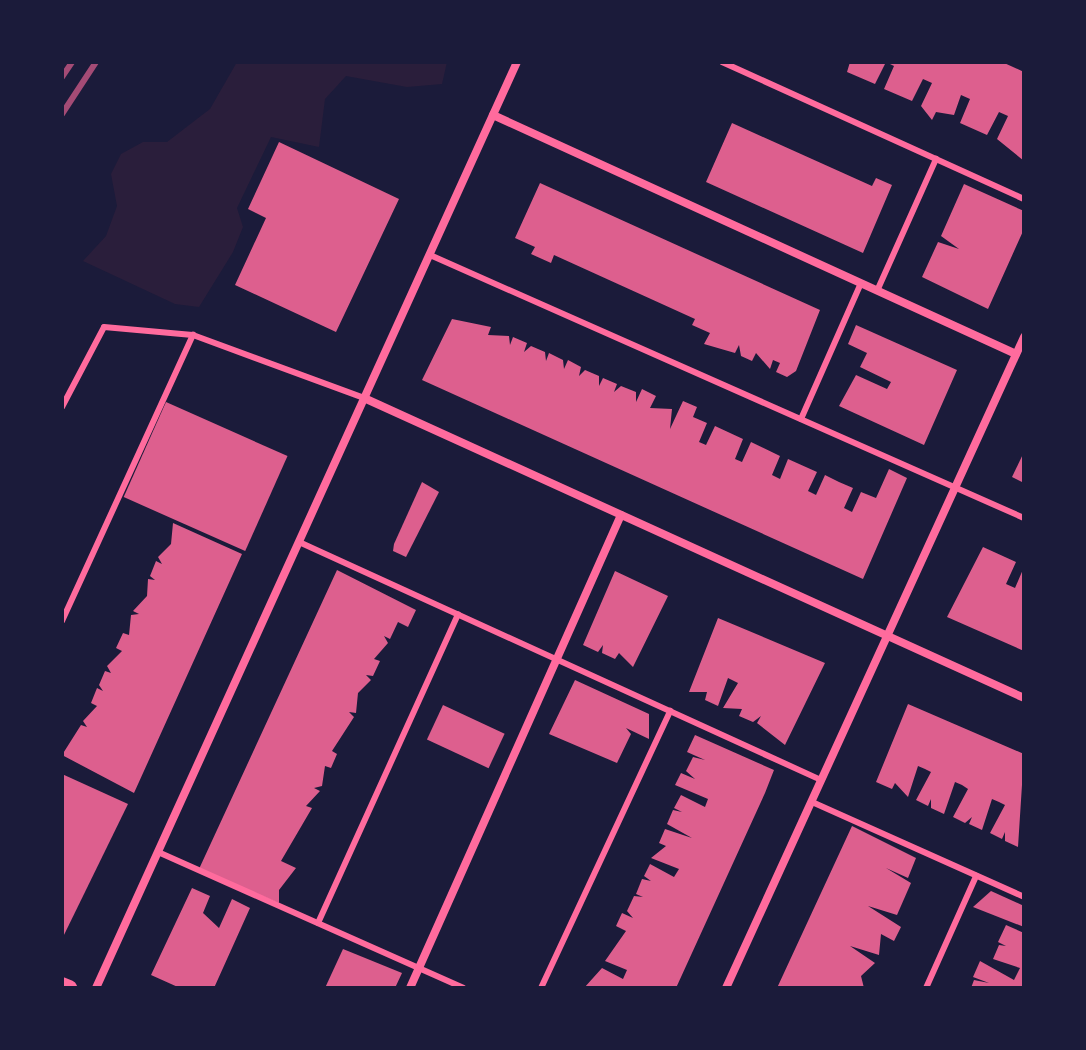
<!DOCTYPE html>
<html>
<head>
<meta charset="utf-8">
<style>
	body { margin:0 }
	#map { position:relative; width:1086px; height:1050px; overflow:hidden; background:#1b1b3a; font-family:Arial,sans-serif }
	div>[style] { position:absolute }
	.green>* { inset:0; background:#2a1e3b }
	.building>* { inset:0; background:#dd5f8e; transform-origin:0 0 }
	.service>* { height:6px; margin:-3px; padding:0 3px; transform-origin:3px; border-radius:3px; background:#ff6b9d }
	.minor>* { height:8px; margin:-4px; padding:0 4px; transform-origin:4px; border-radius:4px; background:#ff6b9d }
	.secondary>* { height:16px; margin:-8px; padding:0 8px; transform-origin:8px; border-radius:8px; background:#ff6b9d }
	.rail>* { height:6px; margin:-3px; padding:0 3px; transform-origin:3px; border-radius:3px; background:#a44b75 }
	span { translate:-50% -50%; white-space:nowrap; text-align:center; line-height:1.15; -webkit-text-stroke:8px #1b1b3a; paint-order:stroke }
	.frame { position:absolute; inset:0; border:64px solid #1b1b3a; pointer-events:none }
</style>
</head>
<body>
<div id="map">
	<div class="green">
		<i style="clip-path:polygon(237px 62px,447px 62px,442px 84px,407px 87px,346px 76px,325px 99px,319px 147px,271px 137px,237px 208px,243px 227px,233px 252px,199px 307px,175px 304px,83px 261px,106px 236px,117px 206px,111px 174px,121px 154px,143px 142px,167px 142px,210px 109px)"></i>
	</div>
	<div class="building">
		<i style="clip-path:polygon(850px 62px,1002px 62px,1024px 72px,1024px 161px,997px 139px,1008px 116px,999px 112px,987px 135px,960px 123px,970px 99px,961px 95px,954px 115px,936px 112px,932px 120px,921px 106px,932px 83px,923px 79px,912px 101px,884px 89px,894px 66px,886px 62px,875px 84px,847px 72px)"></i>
		<i style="clip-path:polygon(732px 123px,872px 186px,876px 178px,892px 185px,863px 253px,706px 182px)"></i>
		<i style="clip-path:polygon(279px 142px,399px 199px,336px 332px,235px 285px,266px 218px,248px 209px)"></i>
		<i style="clip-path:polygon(540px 183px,820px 310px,796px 371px,787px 377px,776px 372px,780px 363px,773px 360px,770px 369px,756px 353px,752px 361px,741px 356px,739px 345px,735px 353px,704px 344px,710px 333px,692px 325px,695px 319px,554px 255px,551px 263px,531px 254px,535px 247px,515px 238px)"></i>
		<i style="clip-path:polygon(964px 184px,1024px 211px,1024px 229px,988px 309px,922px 277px,938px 242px,959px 249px,941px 236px)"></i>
		<i style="clip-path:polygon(452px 319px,491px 327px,488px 335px,509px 336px,510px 345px,513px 337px,527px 343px,524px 352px,531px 346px,545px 352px,546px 361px,549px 353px,563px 360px,564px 369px,568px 360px,581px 367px,579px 376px,585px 370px,599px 376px,599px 386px,603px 378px,617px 384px,614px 392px,621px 386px,636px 392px,636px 402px,642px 389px,656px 396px,650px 408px,672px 409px,670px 429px,683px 401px,697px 407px,693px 417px,707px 423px,699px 442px,706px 445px,715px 426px,743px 439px,735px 459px,742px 462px,751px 442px,780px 456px,772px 475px,780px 479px,788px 459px,817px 472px,808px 491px,816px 495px,825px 475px,839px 482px,853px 488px,844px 508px,852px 512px,861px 492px,876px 498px,889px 469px,907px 478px,863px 579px,422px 380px)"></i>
		<i style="clip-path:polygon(856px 325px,957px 370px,924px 445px,839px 406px,856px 375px,887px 389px,891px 382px,860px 367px,867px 353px,848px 344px)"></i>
		<i style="left:166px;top:402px;width:133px;height:104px;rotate:24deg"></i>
		<i style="clip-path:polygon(1024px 452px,1024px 483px,1012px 477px)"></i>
		<i style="clip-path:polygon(422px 482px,439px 492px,406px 557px,393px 551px,394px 544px)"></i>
		<i style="clip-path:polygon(173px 523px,242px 554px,134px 793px,62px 755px,81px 725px,87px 727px,83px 721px,97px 706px,91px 703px,97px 688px,103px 691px,99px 685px,105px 671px,111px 673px,107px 666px,122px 651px,116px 648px,123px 633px,129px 635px,131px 615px,139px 614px,133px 611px,147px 596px,148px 579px,155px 580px,150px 576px,156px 561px,162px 564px,158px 557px,171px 544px)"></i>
		<i style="clip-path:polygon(983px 547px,1016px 562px,1006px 584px,1015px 588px,1024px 567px,1024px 651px,947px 617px)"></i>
		<i style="clip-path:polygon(337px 570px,416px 610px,408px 627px,398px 622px,390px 639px,384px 636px,388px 643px,374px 659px,380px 661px,373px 676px,366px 675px,371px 680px,358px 693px,356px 713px,349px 712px,354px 717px,332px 751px,337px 754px,331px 768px,325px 766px,322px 786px,314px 788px,320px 791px,306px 806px,312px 808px,281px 861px,296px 868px,279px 890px,279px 903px,199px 869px)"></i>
		<i style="clip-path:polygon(615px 571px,668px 596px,633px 667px,619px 653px,615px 659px,602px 653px,603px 645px,598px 652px,583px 645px)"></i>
		<i style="clip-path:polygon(718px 618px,825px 663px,785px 745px,757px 723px,761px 716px,753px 722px,739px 716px,742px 709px,723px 708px,738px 683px,728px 678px,718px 706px,705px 700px,707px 692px,689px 692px)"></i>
		<i style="clip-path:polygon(575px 680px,649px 714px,649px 739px,626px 728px,631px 734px,617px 763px,549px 734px)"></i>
		<i style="clip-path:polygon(908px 704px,1024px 754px,1018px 847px,1005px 841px,1005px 832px,1002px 839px,990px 833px,1005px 805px,999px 802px,992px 799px,982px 830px,969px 824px,972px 817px,965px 823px,953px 817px,968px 789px,962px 785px,955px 782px,944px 814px,931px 808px,931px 799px,928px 806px,916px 800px,931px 772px,925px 769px,918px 766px,908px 797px,895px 783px,892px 789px,876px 782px)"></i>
		<i style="left:443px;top:705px;width:68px;height:38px;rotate:25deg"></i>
		<i style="clip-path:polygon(695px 735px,774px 770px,765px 793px,676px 988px,584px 988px,602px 968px,623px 979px,627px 970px,605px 961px,626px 931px,616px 926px,622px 913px,633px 918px,627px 911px,634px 896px,643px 897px,636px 894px,642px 879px,651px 881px,644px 876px,650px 864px,674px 877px,679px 869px,651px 858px,666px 846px,659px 843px,665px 829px,692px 838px,667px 824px,673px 810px,682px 812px,674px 808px,681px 795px,705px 807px,708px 799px,675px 785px,681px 773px,695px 779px,686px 771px,693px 757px,705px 760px,687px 752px)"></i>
		<i style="clip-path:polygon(62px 774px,128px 804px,62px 939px)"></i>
		<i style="clip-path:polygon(852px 826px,916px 858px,908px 878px,886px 868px,911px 883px,897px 915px,868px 906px,901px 927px,894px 941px,881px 934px,879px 955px,850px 946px,875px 963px,861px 976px,864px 988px,777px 988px)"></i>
		<i style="clip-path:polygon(192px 888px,210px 896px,203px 913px,219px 928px,232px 899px,250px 908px,214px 988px,180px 988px,151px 975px)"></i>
		<i style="clip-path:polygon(991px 891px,1024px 906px,1024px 927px,973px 907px)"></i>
		<i style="clip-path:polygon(1006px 925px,1024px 933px,1024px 988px,971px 988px,974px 980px,989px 983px,973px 977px,980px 961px,1014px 980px,1020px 968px,993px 959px,999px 945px,1006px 946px,998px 942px)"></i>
		<i style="clip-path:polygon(343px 949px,402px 973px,395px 988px,325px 988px)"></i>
	</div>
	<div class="service">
		<i style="left:722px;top:62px;width:332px;rotate:24.4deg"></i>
		<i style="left:430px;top:255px;width:650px;rotate:23.88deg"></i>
		<i style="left:877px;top:291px;width:145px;rotate:-65.9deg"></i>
		<i style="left:62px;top:407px;width:90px;rotate:-62.3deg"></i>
		<i style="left:104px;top:327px;width:89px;rotate:5.1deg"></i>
		<i style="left:193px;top:335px;width:182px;rotate:20.2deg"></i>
		<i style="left:801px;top:419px;width:149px;rotate:-66.2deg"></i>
		<i style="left:299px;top:542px;width:574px;rotate:24.51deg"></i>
		<i style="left:62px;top:621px;width:315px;rotate:-65.4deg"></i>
		<i style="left:812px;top:802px;width:232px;rotate:24.1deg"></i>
		<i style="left:158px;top:852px;width:334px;rotate:24deg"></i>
		<i style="left:318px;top:923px;width:339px;rotate:-65.6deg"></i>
		<i style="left:541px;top:988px;width:306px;rotate:-65deg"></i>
		<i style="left:926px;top:988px;width:123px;rotate:-65.9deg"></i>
	</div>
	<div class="minor">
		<i style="left:493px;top:115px;width:575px;rotate:24.56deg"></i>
		<i style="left:364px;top:398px;width:725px;rotate:24.44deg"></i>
		<i style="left:96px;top:988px;width:1017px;rotate:-65.55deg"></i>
		<i style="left:410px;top:988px;width:518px;rotate:-65.96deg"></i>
		<i style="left:726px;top:988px;width:716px;rotate:-65.4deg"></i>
	</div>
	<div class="secondary">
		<i style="left:62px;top:985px;width:8px;rotate:23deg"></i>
	</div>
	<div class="rail">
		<i style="left:62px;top:77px;width:18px;rotate:-56deg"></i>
		<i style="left:62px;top:114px;width:62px;rotate:-56.8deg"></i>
	</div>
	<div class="frame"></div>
</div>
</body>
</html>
